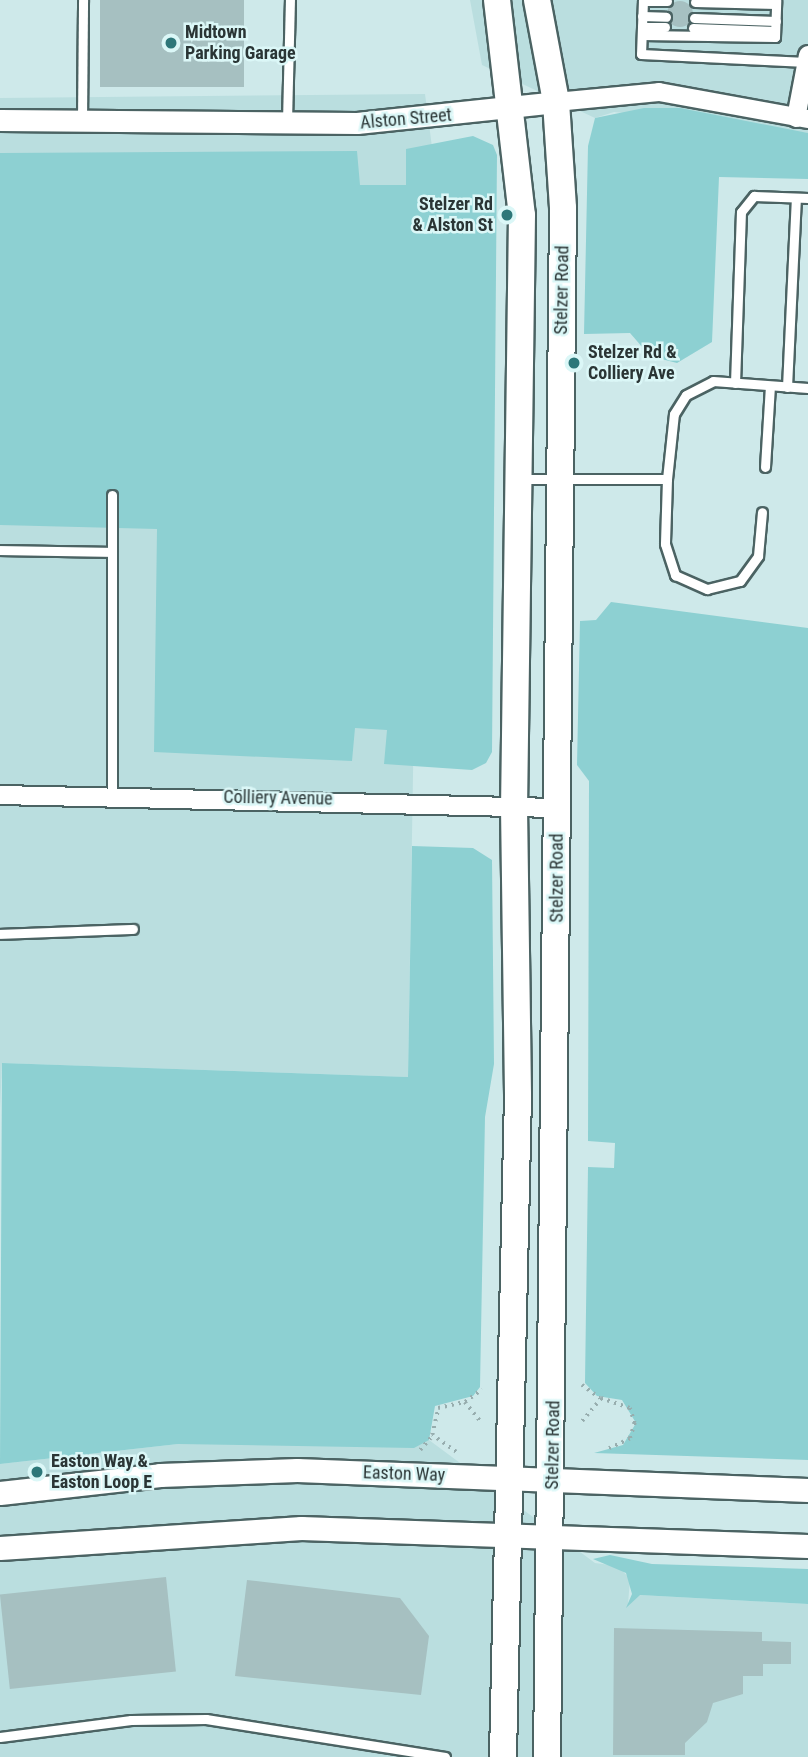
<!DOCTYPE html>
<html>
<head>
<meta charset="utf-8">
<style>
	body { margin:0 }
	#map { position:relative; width:808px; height:1757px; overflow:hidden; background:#cee9ea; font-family:"Roboto Condensed",sans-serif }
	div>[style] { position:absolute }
	.built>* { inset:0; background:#badedf }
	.green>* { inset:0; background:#8dd0d2 }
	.building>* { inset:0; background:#a6c0c1; transform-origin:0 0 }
	.round { border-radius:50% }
	.path>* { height:3.5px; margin-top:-1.75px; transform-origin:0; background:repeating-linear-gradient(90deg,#97adae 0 2px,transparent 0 7px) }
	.roads { filter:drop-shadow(2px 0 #4b6363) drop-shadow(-2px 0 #4b6363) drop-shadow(0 2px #4b6363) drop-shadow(0 -2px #4b6363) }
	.service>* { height:9px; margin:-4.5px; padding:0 4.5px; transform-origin:4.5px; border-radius:4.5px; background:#fff }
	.minor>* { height:18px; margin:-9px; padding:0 9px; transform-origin:9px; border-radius:9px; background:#fff }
	.tertiary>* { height:21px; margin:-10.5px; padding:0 10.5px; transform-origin:10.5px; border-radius:10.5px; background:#fff }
	.secondary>* { height:23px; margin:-11.5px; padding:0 11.5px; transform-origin:11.5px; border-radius:11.5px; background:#fff }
	.primary>* { height:26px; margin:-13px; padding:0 13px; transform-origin:13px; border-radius:13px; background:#fff }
	.dots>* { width:19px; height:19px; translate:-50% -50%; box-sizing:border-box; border:4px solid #dbf7f7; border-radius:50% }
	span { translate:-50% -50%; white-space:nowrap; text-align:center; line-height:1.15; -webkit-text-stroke:5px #dbf7f7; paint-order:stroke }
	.poi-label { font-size:18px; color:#2a3535; font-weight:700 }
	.left { translate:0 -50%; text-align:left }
	.right { translate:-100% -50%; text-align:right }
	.street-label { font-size:18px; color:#2a3535 }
</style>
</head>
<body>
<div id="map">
	<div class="built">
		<i style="clip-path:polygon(470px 0,808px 0,808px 133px,614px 112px,595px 118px,482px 65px)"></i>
		<i style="clip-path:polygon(425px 94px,432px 147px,423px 171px,408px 1077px,2px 1063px,0 1111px,0 98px)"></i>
		<i style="clip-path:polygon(429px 1440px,595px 1563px,618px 1566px,630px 1579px,628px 1604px,639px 1595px,808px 1604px,808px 1757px,0 1757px,0 1464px,178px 1444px)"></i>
	</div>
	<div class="green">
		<i style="clip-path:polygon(644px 108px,680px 108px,808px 133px,808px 179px,719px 177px,712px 342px,677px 363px,650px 356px,630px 333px,584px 334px,588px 146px,595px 118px)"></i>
		<i style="clip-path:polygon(473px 136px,493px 145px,497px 155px,492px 752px,486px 763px,472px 770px,384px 764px,387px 730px,355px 728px,352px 761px,154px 752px,157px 529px,0 525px,0 153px,357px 151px,360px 185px,406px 185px,406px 149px)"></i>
		<i style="clip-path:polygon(611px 602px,808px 628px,808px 1460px,594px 1453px,623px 1445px,636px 1423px,622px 1400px,597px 1396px,585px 1383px,588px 1167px,614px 1168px,615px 1143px,588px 1141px,589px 781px,577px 765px,580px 621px,596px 620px)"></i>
		<i style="clip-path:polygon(412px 846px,473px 848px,492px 860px,494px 1064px,485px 1117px,480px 1387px,473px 1396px,435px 1406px,429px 1440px,414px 1448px,178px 1444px,0 1464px,2px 1063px,408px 1077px)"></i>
		<i style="clip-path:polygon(610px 1555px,652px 1564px,808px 1569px,808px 1604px,640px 1595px,626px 1608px,632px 1594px,626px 1573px,593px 1559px)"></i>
	</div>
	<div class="building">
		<i style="left:100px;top:0;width:144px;height:87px"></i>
		<i class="round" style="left:667px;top:1px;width:26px;height:26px"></i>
		<i style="left:166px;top:1577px;width:95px;height:167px;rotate:84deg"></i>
		<i style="clip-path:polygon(247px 1580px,400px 1598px,429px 1636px,421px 1695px,235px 1676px)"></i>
		<i style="clip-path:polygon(614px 1628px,762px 1632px,762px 1641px,791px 1642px,791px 1664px,763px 1664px,763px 1676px,743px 1676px,743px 1694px,713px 1703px,707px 1722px,685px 1743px,685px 1755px,613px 1755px)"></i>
	</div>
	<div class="path">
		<i style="left:582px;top:1385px;width:22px;rotate:36deg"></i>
		<i style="left:465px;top:1402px;width:21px;rotate:-37deg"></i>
		<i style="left:582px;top:1421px;width:30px;rotate:-50deg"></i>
		<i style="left:601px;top:1398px;width:31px;rotate:19deg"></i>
		<i style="left:630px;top:1408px;width:16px;rotate:72deg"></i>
		<i style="left:635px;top:1423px;width:17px;rotate:107deg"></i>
		<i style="left:630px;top:1439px;width:26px;rotate:155deg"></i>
		<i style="left:420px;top:1450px;width:18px;rotate:-49deg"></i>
		<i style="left:456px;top:1452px;width:29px;rotate:-145deg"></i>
		<i style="left:432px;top:1435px;width:28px;rotate:-77deg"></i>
		<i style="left:438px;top:1408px;width:28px;rotate:-13deg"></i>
		<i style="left:465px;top:1402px;width:27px;rotate:51deg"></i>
	</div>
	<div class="roads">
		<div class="service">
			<i style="left:643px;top:0;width:54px;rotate:92.1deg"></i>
			<i style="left:641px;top:54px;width:165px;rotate:2.8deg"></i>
			<i style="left:643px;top:1px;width:24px"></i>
			<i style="left:695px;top:2px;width:81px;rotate:1.4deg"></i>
			<i style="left:642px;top:16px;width:24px;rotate:2deg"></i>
			<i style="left:694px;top:18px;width:82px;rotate:2.1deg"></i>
			<i style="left:642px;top:27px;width:23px"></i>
			<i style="left:693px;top:28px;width:82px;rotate:2.1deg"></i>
			<i style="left:642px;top:35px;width:133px;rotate:0.9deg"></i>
			<i style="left:775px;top:37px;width:37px;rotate:-88deg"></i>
			<i style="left:82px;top:121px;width:121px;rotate:-89.5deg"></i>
			<i style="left:287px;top:121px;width:121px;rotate:-88.6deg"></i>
			<i style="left:735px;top:383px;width:171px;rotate:-88deg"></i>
			<i style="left:741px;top:212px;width:21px;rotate:-51deg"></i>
			<i style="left:754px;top:196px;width:54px;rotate:2.1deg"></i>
			<i style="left:787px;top:387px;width:189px;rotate:-87.3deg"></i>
			<i style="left:765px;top:467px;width:81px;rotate:-86.5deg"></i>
			<i style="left:521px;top:479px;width:146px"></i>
			<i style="left:667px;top:479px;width:65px;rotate:-83.9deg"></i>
			<i style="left:674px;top:414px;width:22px;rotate:-58deg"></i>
			<i style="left:686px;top:395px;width:30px;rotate:-27deg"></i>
			<i style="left:713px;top:381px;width:95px;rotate:4.2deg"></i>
			<i style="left:667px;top:479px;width:65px;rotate:91.8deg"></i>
			<i style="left:665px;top:544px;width:33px;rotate:72deg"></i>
			<i style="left:675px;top:575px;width:35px;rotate:24deg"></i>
			<i style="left:707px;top:589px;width:34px;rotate:-14deg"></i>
			<i style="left:740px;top:581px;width:31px;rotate:-54deg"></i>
			<i style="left:758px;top:556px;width:44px;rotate:-84.8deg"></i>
			<i style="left:0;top:550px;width:112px;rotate:1deg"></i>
			<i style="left:112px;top:793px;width:298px;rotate:-90deg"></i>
			<i style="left:0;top:934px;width:133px;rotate:-2.2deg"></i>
			<i style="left:0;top:1737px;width:132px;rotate:-7.4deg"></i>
			<i style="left:131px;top:1720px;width:75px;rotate:-0.8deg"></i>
			<i style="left:206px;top:1719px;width:242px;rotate:9deg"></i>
		</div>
		<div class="minor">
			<i style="left:556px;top:102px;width:103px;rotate:-5.5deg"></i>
			<i style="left:659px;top:92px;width:151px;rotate:10.3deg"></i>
			<i style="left:796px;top:118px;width:64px;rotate:-79.2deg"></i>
			<i style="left:0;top:795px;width:556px;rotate:1.34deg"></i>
		</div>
		<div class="tertiary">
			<i style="left:0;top:120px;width:357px;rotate:0.5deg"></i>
			<i style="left:357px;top:123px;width:200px;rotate:-6deg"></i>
		</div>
		<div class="secondary">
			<i style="left:0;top:1493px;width:161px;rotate:-6.4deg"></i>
			<i style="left:160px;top:1475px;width:137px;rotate:-2.1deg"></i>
			<i style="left:297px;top:1470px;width:511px;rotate:2.24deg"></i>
			<i style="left:0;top:1548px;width:302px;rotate:-3.8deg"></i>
			<i style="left:301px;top:1528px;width:507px;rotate:2.03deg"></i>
		</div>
		<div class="primary">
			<i style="left:497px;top:0;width:216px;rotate:83.4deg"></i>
			<i style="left:522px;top:215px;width:592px;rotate:90.77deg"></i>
			<i style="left:514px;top:807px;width:288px;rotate:89.2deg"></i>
			<i style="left:518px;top:1095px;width:662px;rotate:91.3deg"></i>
			<i style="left:537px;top:0;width:104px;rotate:79.4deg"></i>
			<i style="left:556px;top:102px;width:106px;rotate:86.2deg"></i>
			<i style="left:563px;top:208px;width:1549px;rotate:90.59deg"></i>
		</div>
	</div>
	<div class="dots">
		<i style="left:171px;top:43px;background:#2d7779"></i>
		<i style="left:507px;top:215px;background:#2d7779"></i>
		<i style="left:574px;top:363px;background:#2d7779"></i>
		<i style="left:37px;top:1472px;background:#2d7779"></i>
	</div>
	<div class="poi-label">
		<span class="left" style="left:185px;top:43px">Midtown<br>Parking Garage</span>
		<span class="right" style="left:493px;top:215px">Stelzer Rd<br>&amp; Alston St</span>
		<span class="left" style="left:588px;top:363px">Stelzer Rd &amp;<br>Colliery Ave</span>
		<span class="left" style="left:51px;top:1472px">Easton Way &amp;<br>Easton Loop E</span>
	</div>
	<div class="street-label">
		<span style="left:406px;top:119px;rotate:-5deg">Alston Street</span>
		<span style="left:562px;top:290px;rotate:-89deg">Stelzer Road</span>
		<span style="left:278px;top:798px;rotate:1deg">Colliery Avenue</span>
		<span style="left:557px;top:878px;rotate:-90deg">Stelzer Road</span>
		<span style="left:553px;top:1445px;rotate:-89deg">Stelzer Road</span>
		<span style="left:404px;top:1474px;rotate:2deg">Easton Way</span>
	</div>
</div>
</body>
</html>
